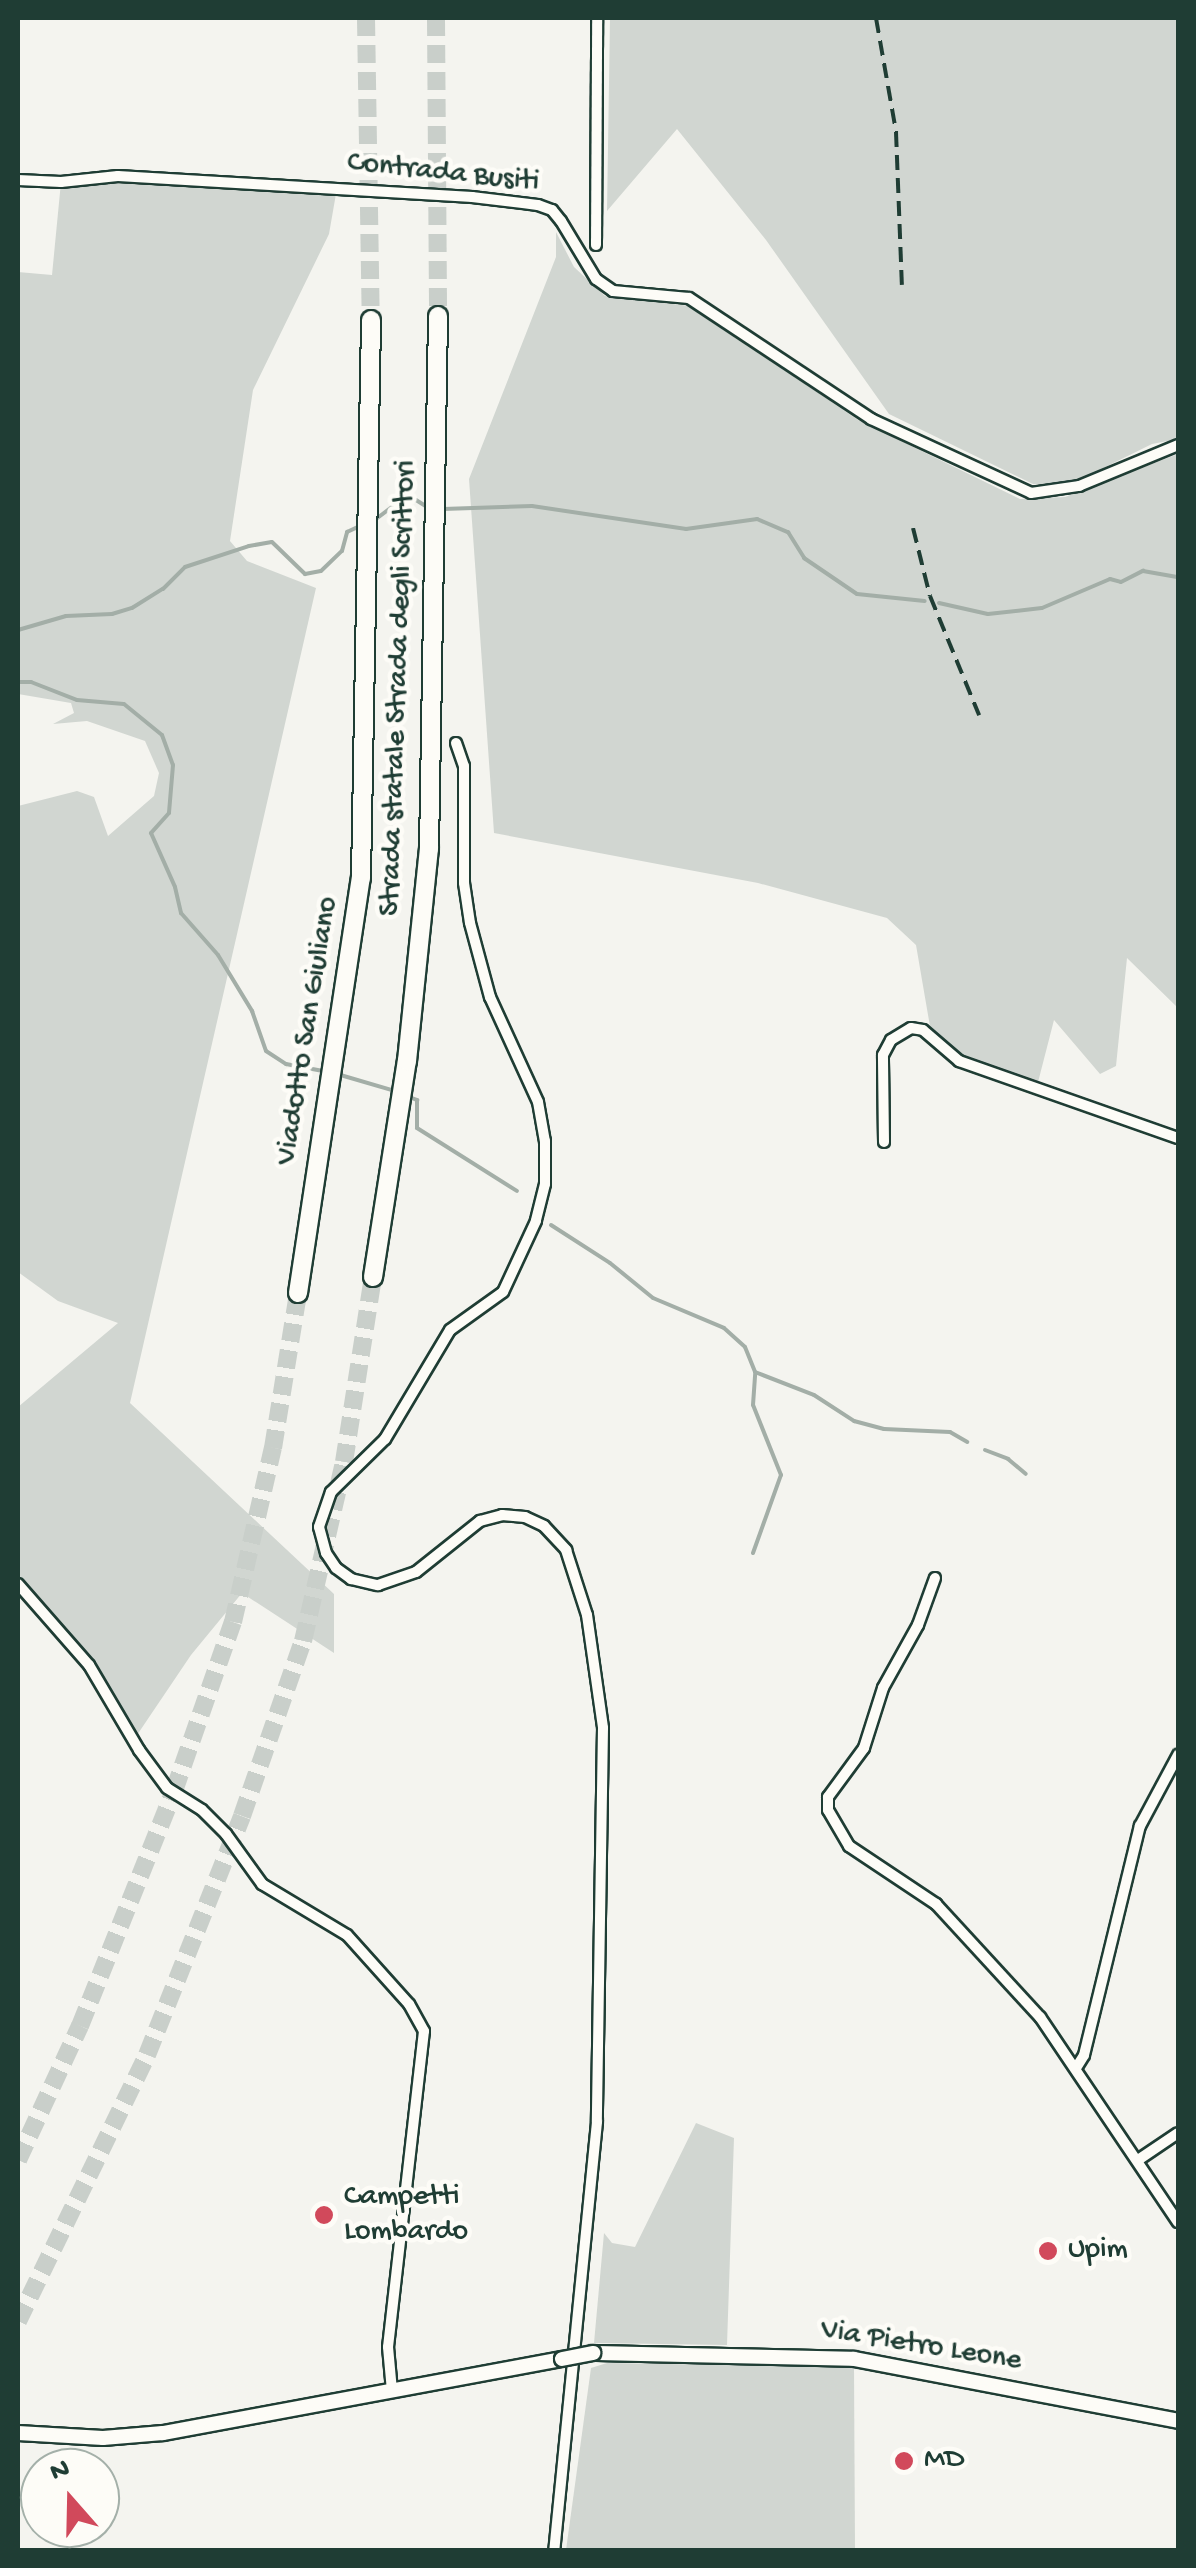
<!DOCTYPE html>
<html>
<head>
<meta charset="utf-8">
<style>
	body { margin:0 }
	#map { position:relative; width:1196px; height:2568px; overflow:hidden; background:#f4f4ef; font-family:"Gochi Hand",sans-serif }
	div>[style] { position:absolute }
	.green>* { inset:0; background:#d1d6d1 }
	.stream>* { height:4px; margin:-2px; padding:0 2px; transform-origin:2px; border-radius:2px; background:#a3aea7 }
	.highway-tunnel>* { height:18px; margin-top:-9px; transform-origin:0; background:repeating-linear-gradient(90deg,#c9cfca 0 18px,transparent 0 27px) }
	.roads { filter:drop-shadow(2px 0 #1f3d34) drop-shadow(-2px 0 #1f3d34) drop-shadow(0 2px #1f3d34) drop-shadow(0 -2px #1f3d34) }
	.street>* { height:10px; margin:-5px; padding:0 5px; transform-origin:5px; border-radius:5px; background:#fdfcf7 }
	.secondary>* { height:14px; margin:-7px; padding:0 7px; transform-origin:7px; border-radius:7px; background:#fdfcf7 }
	.highway>* { height:18px; margin:-9px; padding:0 9px; transform-origin:9px; border-radius:9px; background:#fdfcf7 }
	.rail>* { height:4px; margin-top:-2px; transform-origin:0; background:repeating-linear-gradient(90deg,#1f3d34 0 15px,transparent 0 23px) }
	.bridges { filter:drop-shadow(2px 0 #1f3d34) drop-shadow(-2px 0 #1f3d34) drop-shadow(0 2px #1f3d34) drop-shadow(0 -2px #1f3d34) }
	.secondary-bridge>* { height:14px; margin:-7px; padding:0 7px; transform-origin:7px; border-radius:7px; background:#fdfcf7 }
	.dots>* { width:28px; height:28px; translate:-50% -50%; box-sizing:border-box; border:5px solid #fdfcf7; border-radius:50% }
	span { translate:-50% -50%; white-space:nowrap; text-align:center; line-height:1.15; -webkit-text-stroke:9px #fdfcf7; paint-order:stroke }
	.street-label { font-size:30px; color:#1f3d34 }
	.poi-label { font-size:30px; color:#1f3d34 }
	.left { translate:0 -50%; text-align:left }
	.frame { position:absolute; inset:0; border:20px solid #1f3d34; pointer-events:none }
	.north { position:absolute; left:20px; top:2448px; width:100px; height:100px; box-sizing:border-box; background:#fdfcf7; border:2px solid #a4b0a9; border-radius:50%; rotate:340deg; font-size:28px; font-weight:700; line-height:40px; text-align:center; color:#1f3d34 }
	.north::after { content:''; display:block; margin:auto; width:35px; height:45px; background:#d1495b; clip-path:polygon(50% 0,100% 100%,50% 72%,0 100%) }
</style>
</head>
<body>
<div id="map">
	<div class="green">
		<i style="clip-path:polygon(610px 18px,1178px 18px,1178px 439px,1152px 444px,1081px 479px,1055px 486px,1033px 484px,889px 414px,766px 240px,677px 129px,607px 211px)"></i>
		<i style="clip-path:polygon(118px 176px,337px 188px,329px 234px,253px 390px,230px 541px,247px 561px,316px 588px,130px 1403px,334px 1594px,334px 1653px,242px 1593px,191px 1655px,133px 1741px,89px 1665px,18px 1584px,18px 1407px,118px 1323px,58px 1301px,18px 1272px,18px 806px,77px 791px,94px 797px,108px 836px,154px 796px,159px 773px,145px 741px,87px 721px,53px 724px,74px 713px,71px 703px,18px 694px,18px 272px,52px 275px,61px 182px)"></i>
		<i style="clip-path:polygon(556px 232px,574px 267px,605px 296px,690px 306px,858px 420px,1020px 499px,1065px 497px,1178px 454px,1178px 1008px,1127px 958px,1116px 1066px,1100px 1074px,1054px 1020px,1036px 1090px,959px 1061px,932px 1038px,916px 945px,887px 918px,758px 883px,494px 833px,469px 479px,556px 257px)"></i>
		<i style="clip-path:polygon(696px 2123px,734px 2138px,727px 2345px,594px 2343px,604px 2233px,612px 2243px,635px 2247px)"></i>
		<i style="clip-path:polygon(607px 2363px,854px 2367px,855px 2550px,566px 2550px,591px 2368px)"></i>
	</div>
	<div class="stream">
		<i style="left:443px;top:509px;width:89px;rotate:-1.9deg"></i>
		<i style="left:532px;top:506px;width:156px;rotate:8.5deg"></i>
		<i style="left:686px;top:529px;width:72px;rotate:-8deg"></i>
		<i style="left:757px;top:519px;width:34px;rotate:23deg"></i>
		<i style="left:788px;top:532px;width:31px;rotate:58deg"></i>
		<i style="left:804px;top:558px;width:64px;rotate:34.2deg"></i>
		<i style="left:857px;top:594px;width:68px;rotate:5.9deg"></i>
		<i style="left:376px;top:519px;width:26px;rotate:-37deg"></i>
		<i style="left:397px;top:503px;width:19px;rotate:-9deg"></i>
		<i style="left:416px;top:500px;width:15px;rotate:32deg"></i>
		<i style="left:939px;top:603px;width:50px;rotate:12.7deg"></i>
		<i style="left:988px;top:614px;width:54px;rotate:-6.3deg"></i>
		<i style="left:1042px;top:608px;width:74px;rotate:-23.1deg"></i>
		<i style="left:1110px;top:579px;width:11px;rotate:15deg"></i>
		<i style="left:1121px;top:582px;width:25px;rotate:-27deg"></i>
		<i style="left:1143px;top:571px;width:36px;rotate:10deg"></i>
		<i style="left:18px;top:630px;width:50px;rotate:-16.3deg"></i>
		<i style="left:66px;top:616px;width:46px;rotate:-2.5deg"></i>
		<i style="left:112px;top:614px;width:21px;rotate:-17deg"></i>
		<i style="left:132px;top:608px;width:36px;rotate:-32deg"></i>
		<i style="left:163px;top:589px;width:31px;rotate:-45deg"></i>
		<i style="left:185px;top:567px;width:67px;rotate:-18.2deg"></i>
		<i style="left:249px;top:546px;width:23px;rotate:-10deg"></i>
		<i style="left:272px;top:542px;width:46px;rotate:44.1deg"></i>
		<i style="left:305px;top:574px;width:16px;rotate:-11deg"></i>
		<i style="left:321px;top:571px;width:29px;rotate:-44deg"></i>
		<i style="left:342px;top:551px;width:20px;rotate:-75deg"></i>
		<i style="left:347px;top:532px;width:17px;rotate:-25deg"></i>
		<i style="left:18px;top:682px;width:13px"></i>
		<i style="left:31px;top:682px;width:49px;rotate:21.4deg"></i>
		<i style="left:77px;top:700px;width:47px;rotate:4.9deg"></i>
		<i style="left:124px;top:704px;width:49px;rotate:39.2deg"></i>
		<i style="left:162px;top:735px;width:32px;rotate:70deg"></i>
		<i style="left:173px;top:765px;width:48px;rotate:94.8deg"></i>
		<i style="left:169px;top:813px;width:27px;rotate:132deg"></i>
		<i style="left:151px;top:833px;width:59px;rotate:66deg"></i>
		<i style="left:175px;top:887px;width:27px;rotate:77deg"></i>
		<i style="left:181px;top:913px;width:56px;rotate:48.6deg"></i>
		<i style="left:218px;top:955px;width:66px;rotate:58.7deg"></i>
		<i style="left:252px;top:1011px;width:42px;rotate:70.7deg"></i>
		<i style="left:266px;top:1051px;width:24px;rotate:33deg"></i>
		<i style="left:286px;top:1064px;width:43px;rotate:10.8deg"></i>
		<i style="left:337px;top:1074px;width:60px;rotate:16.3deg"></i>
		<i style="left:409px;top:1097px;width:9px;rotate:21deg"></i>
		<i style="left:417px;top:1100px;width:28px;rotate:90deg"></i>
		<i style="left:417px;top:1128px;width:118px;rotate:32.2deg"></i>
		<i style="left:551px;top:1225px;width:70px;rotate:32.8deg"></i>
		<i style="left:610px;top:1263px;width:55px;rotate:39.1deg"></i>
		<i style="left:653px;top:1298px;width:77px;rotate:22.9deg"></i>
		<i style="left:724px;top:1328px;width:28px;rotate:42deg"></i>
		<i style="left:745px;top:1347px;width:27px;rotate:68deg"></i>
		<i style="left:755px;top:1372px;width:63px;rotate:21.3deg"></i>
		<i style="left:814px;top:1395px;width:48px;rotate:33deg"></i>
		<i style="left:854px;top:1421px;width:31px;rotate:15deg"></i>
		<i style="left:884px;top:1429px;width:66px;rotate:2.6deg"></i>
		<i style="left:950px;top:1432px;width:20px;rotate:30deg"></i>
		<i style="left:985px;top:1450px;width:25px;rotate:21deg"></i>
		<i style="left:1008px;top:1459px;width:23px;rotate:40deg"></i>
		<i style="left:753px;top:1553px;width:83px;rotate:-70.3deg"></i>
		<i style="left:781px;top:1475px;width:75px;rotate:-111.8deg"></i>
		<i style="left:753px;top:1405px;width:31px;rotate:-86deg"></i>
	</div>
	<div class="highway-tunnel">
		<i style="left:366px;top:18px;width:302px;rotate:89.1deg"></i>
		<i style="left:436px;top:18px;width:298px;rotate:89.6deg"></i>
		<i style="left:18px;top:2160px;width:148px;rotate:-65.2deg"></i>
		<i style="left:80px;top:2026px;width:253px;rotate:-68.2deg"></i>
		<i style="left:174px;top:1791px;width:179px;rotate:-70.8deg"></i>
		<i style="left:233px;top:1622px;width:179px;rotate:-77.1deg"></i>
		<i style="left:273px;top:1448px;width:157px;rotate:-80.8deg"></i>
		<i style="left:18px;top:2321px;width:296px;rotate:-64.1deg"></i>
		<i style="left:147px;top:2055px;width:257px;rotate:-68.3deg"></i>
		<i style="left:242px;top:1816px;width:185px;rotate:-70.8deg"></i>
		<i style="left:303px;top:1641px;width:184px;rotate:-77.1deg"></i>
		<i style="left:344px;top:1462px;width:187px;rotate:-81.1deg"></i>
	</div>
	<div class="roads">
		<div class="street">
			<i style="left:18px;top:180px;width:43px;rotate:2.7deg"></i>
			<i style="left:61px;top:182px;width:57px;rotate:-6deg"></i>
			<i style="left:118px;top:176px;width:355px;rotate:3.4deg"></i>
			<i style="left:472px;top:197px;width:66px;rotate:6.9deg"></i>
			<i style="left:538px;top:205px;width:15px;rotate:20deg"></i>
			<i style="left:552px;top:210px;width:14px;rotate:51deg"></i>
			<i style="left:561px;top:221px;width:68px;rotate:58.9deg"></i>
			<i style="left:596px;top:279px;width:21px;rotate:35deg"></i>
			<i style="left:613px;top:291px;width:76px;rotate:5.3deg"></i>
			<i style="left:689px;top:298px;width:219px;rotate:33.6deg"></i>
			<i style="left:871px;top:419px;width:176px;rotate:24.8deg"></i>
			<i style="left:1031px;top:493px;width:49px;rotate:-8.3deg"></i>
			<i style="left:1079px;top:486px;width:107px;rotate:-22.5deg"></i>
			<i style="left:596px;top:245px;width:225px;rotate:-89.7deg"></i>
			<i style="left:456px;top:743px;width:24px;rotate:71deg"></i>
			<i style="left:464px;top:766px;width:117px;rotate:90deg"></i>
			<i style="left:464px;top:883px;width:40px;rotate:81.5deg"></i>
			<i style="left:470px;top:923px;width:77px;rotate:74.9deg"></i>
			<i style="left:490px;top:997px;width:115px;rotate:65.4deg"></i>
			<i style="left:538px;top:1102px;width:40px;rotate:80deg"></i>
			<i style="left:545px;top:1141px;width:43px;rotate:90deg"></i>
			<i style="left:545px;top:1184px;width:38px;rotate:104deg"></i>
			<i style="left:536px;top:1221px;width:78px;rotate:114.9deg"></i>
			<i style="left:503px;top:1292px;width:65px;rotate:144.4deg"></i>
			<i style="left:450px;top:1330px;width:127px;rotate:120.8deg"></i>
			<i style="left:385px;top:1439px;width:76px;rotate:135.5deg"></i>
			<i style="left:331px;top:1492px;width:37px;rotate:109deg"></i>
			<i style="left:319px;top:1527px;width:27px;rotate:75deg"></i>
			<i style="left:326px;top:1553px;width:18px;rotate:56deg"></i>
			<i style="left:336px;top:1568px;width:19px;rotate:36deg"></i>
			<i style="left:351px;top:1579px;width:28px;rotate:13deg"></i>
			<i style="left:378px;top:1585px;width:40px;rotate:-18.9deg"></i>
			<i style="left:416px;top:1572px;width:82px;rotate:-38.6deg"></i>
			<i style="left:480px;top:1521px;width:23px;rotate:-15deg"></i>
			<i style="left:502px;top:1515px;width:23px;rotate:5deg"></i>
			<i style="left:525px;top:1517px;width:21px;rotate:25deg"></i>
			<i style="left:544px;top:1526px;width:33px;rotate:47deg"></i>
			<i style="left:566px;top:1550px;width:68px;rotate:72.1deg"></i>
			<i style="left:587px;top:1615px;width:114px;rotate:81.9deg"></i>
			<i style="left:603px;top:1728px;width:394px;rotate:90.9deg"></i>
			<i style="left:597px;top:2122px;width:430px;rotate:95.7deg"></i>
			<i style="left:884px;top:1142px;width:87px;rotate:-90.7deg"></i>
			<i style="left:883px;top:1055px;width:17px;rotate:-62deg"></i>
			<i style="left:891px;top:1040px;width:23px;rotate:-31deg"></i>
			<i style="left:911px;top:1028px;width:12px;rotate:9deg"></i>
			<i style="left:923px;top:1030px;width:48px;rotate:40.7deg"></i>
			<i style="left:959px;top:1061px;width:232px;rotate:19.4deg"></i>
			<i style="left:935px;top:1578px;width:50px;rotate:109.9deg"></i>
			<i style="left:918px;top:1625px;width:72px;rotate:119.1deg"></i>
			<i style="left:883px;top:1688px;width:63px;rotate:107.6deg"></i>
			<i style="left:864px;top:1748px;width:61px;rotate:126.3deg"></i>
			<i style="left:828px;top:1797px;width:13px;rotate:90deg"></i>
			<i style="left:828px;top:1810px;width:42px;rotate:59.7deg"></i>
			<i style="left:849px;top:1846px;width:105px;rotate:33.7deg"></i>
			<i style="left:936px;top:1904px;width:154px;rotate:47.4deg"></i>
			<i style="left:1040px;top:2017px;width:247px;rotate:56.1deg"></i>
			<i style="left:18px;top:1584px;width:108px;rotate:48.8deg"></i>
			<i style="left:89px;top:1665px;width:99px;rotate:59.5deg"></i>
			<i style="left:139px;top:1750px;width:47px;rotate:53.6deg"></i>
			<i style="left:167px;top:1788px;width:41px;rotate:32.2deg"></i>
			<i style="left:202px;top:1810px;width:34px;rotate:45deg"></i>
			<i style="left:226px;top:1834px;width:62px;rotate:54.2deg"></i>
			<i style="left:262px;top:1884px;width:99px;rotate:31deg"></i>
			<i style="left:347px;top:1935px;width:93px;rotate:48.1deg"></i>
			<i style="left:409px;top:2004px;width:31px;rotate:61deg"></i>
			<i style="left:424px;top:2031px;width:318px;rotate:96.5deg"></i>
			<i style="left:388px;top:2347px;width:44px;rotate:84.8deg"></i>
			<i style="left:1076px;top:2068px;width:15px;rotate:-58deg"></i>
			<i style="left:1084px;top:2055px;width:236px;rotate:-76.3deg"></i>
			<i style="left:1140px;top:1826px;width:81px;rotate:-61.8deg"></i>
			<i style="left:1138px;top:2160px;width:48px;rotate:-34deg"></i>
		</div>
		<div class="secondary">
			<i style="left:593px;top:2353px;width:261px;rotate:1.3deg"></i>
			<i style="left:854px;top:2359px;width:330px;rotate:10.8deg"></i>
			<i style="left:18px;top:2433px;width:85px;rotate:3.4deg"></i>
			<i style="left:103px;top:2438px;width:60px;rotate:-4.8deg"></i>
			<i style="left:163px;top:2433px;width:406px;rotate:-10.5deg"></i>
		</div>
		<div class="highway">
			<i style="left:373px;top:1277px;width:219px;rotate:-81.1deg"></i>
			<i style="left:407px;top:1061px;width:213px;rotate:-84.1deg"></i>
			<i style="left:429px;top:849px;width:533px;rotate:-89.03deg"></i>
			<i style="left:298px;top:1293px;width:420px;rotate:-81.4deg"></i>
			<i style="left:361px;top:878px;width:558px;rotate:-88.97deg"></i>
		</div>
	</div>
	<div class="rail">
		<i style="left:876px;top:18px;width:116px;rotate:80deg"></i>
		<i style="left:896px;top:132px;width:153px;rotate:87.8deg"></i>
		<i style="left:913px;top:528px;width:70px;rotate:76deg"></i>
		<i style="left:930px;top:596px;width:129px;rotate:67.6deg"></i>
	</div>
	<div class="bridges">
		<div class="secondary-bridge">
			<i style="left:562px;top:2359px;width:32px;rotate:-11deg"></i>
		</div>
	</div>
	<div class="dots">
		<i style="left:324px;top:2215px;background:#d1495b"></i>
		<i style="left:1048px;top:2251px;background:#d1495b"></i>
		<i style="left:904px;top:2461px;background:#d1495b"></i>
	</div>
	<div class="street-label">
		<span style="left:443px;top:174px;rotate:6deg">Contrada Busiti</span>
		<span style="left:400px;top:688px;rotate:-88deg">Strada statale Strada degli Scrittori</span>
		<span style="left:309px;top:1031px;rotate:-81deg">Viadotto San Giuliano</span>
		<span style="left:921px;top:2347px;rotate:9deg">Via Pietro Leone</span>
	</div>
	<div class="poi-label">
		<span class="left" style="left:344px;top:2215px">Campetti<br>Lombardo</span>
		<span class="left" style="left:1068px;top:2251px">Upim</span>
		<span class="left" style="left:924px;top:2461px">MD</span>
	</div>
	<div class="frame"></div>
	<div class="north">N</div>
</div>
</body>
</html>
